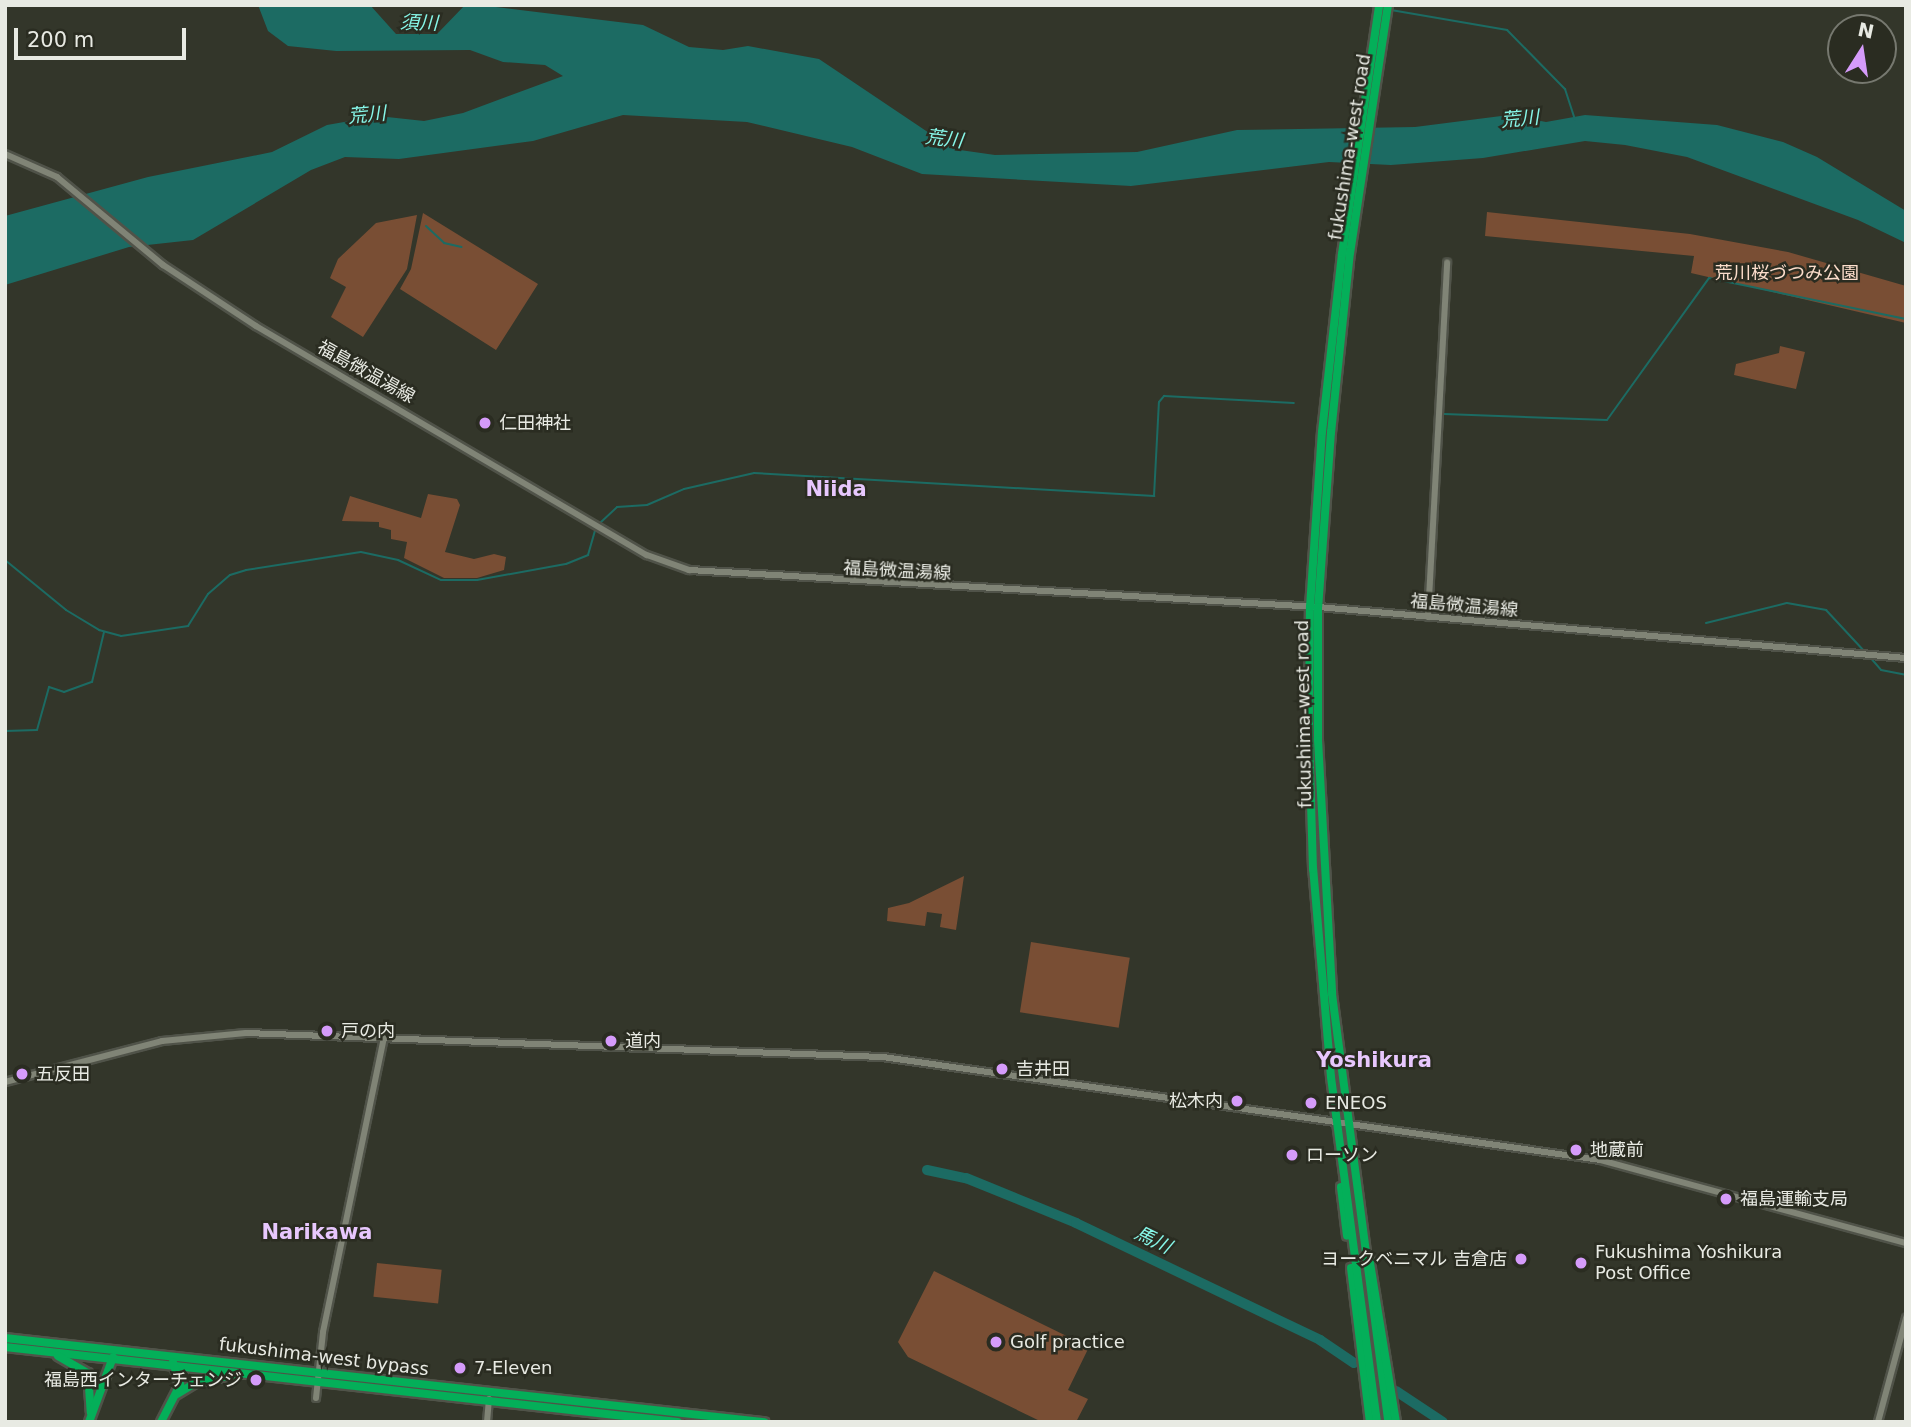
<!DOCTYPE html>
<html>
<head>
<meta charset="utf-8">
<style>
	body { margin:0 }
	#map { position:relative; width:1911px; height:1427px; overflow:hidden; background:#33362a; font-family:"DejaVu Sans","Noto Sans JP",sans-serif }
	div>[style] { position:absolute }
	.green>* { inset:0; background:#794e34; transform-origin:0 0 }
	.water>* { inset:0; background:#1c6b63 }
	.stream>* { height:2px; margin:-1px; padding:0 1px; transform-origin:1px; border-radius:1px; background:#1c6b63 }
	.river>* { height:10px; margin:-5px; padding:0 5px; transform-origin:5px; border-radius:5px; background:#1c6b63 }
	.roads { filter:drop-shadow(2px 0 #505349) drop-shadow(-2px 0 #505349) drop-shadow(0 2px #505349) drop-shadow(0 -2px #505349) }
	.secondary>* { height:6px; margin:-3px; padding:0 3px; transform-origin:3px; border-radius:3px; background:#808476 }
	.highway>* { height:8px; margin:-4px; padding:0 4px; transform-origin:4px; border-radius:4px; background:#04af59 }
	.dots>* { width:19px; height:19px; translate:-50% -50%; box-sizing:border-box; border:4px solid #2a2c21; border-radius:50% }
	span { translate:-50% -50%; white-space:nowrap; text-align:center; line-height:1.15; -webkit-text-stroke:5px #2a2c21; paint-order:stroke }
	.street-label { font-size:18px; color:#e8eae3 }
	.park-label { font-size:18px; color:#fcddcb }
	.poi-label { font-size:18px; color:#e8eae3 }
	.left { translate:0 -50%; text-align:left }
	.right { translate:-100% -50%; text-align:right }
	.water-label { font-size:19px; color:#87f7e9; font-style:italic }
	.quarter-label { font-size:21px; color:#e7c7fd; font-weight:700 }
	.frame { position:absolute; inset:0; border:7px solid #e8eae3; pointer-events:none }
	.north { position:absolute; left:1827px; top:14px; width:70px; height:70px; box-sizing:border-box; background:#2a2c21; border:2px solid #76786f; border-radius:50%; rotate:12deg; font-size:19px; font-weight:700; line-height:28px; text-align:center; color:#e8eae3 }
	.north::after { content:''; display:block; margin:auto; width:24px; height:32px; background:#d59bfa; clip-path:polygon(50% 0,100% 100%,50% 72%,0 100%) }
	.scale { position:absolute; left:14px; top:28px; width:172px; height:32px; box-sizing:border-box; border:4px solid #e8eae3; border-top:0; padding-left:9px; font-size:21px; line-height:24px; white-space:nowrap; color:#e8eae3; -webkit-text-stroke:5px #2a2c21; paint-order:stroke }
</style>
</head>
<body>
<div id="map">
	<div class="green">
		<i style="clip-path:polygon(1487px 212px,1690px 234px,1788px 252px,1906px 286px,1906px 323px,1691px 273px,1694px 256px,1485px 236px)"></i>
		<i style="clip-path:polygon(423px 213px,538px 284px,496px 350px,400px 289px,411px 269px)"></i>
		<i style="clip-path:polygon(417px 215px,407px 269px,363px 337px,331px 317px,346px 287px,330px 278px,338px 259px,376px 223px)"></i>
		<i style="clip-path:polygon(1780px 346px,1805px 352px,1796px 389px,1734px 375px,1736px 364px,1779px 353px)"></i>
		<i style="clip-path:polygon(428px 494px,457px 499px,460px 505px,445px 552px,474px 559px,494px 554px,506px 557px,504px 570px,477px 578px,444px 578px,404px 558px,407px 542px,391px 539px,391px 530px,379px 527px,379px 522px,342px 521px,350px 496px,421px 518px)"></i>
		<i style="clip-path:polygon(964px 876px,956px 930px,940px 927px,942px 914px,927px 912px,925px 926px,887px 921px,888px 908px,909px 903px)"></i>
		<i style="left:1031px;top:942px;width:100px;height:71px;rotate:9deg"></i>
		<i style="left:377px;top:1263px;width:65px;height:34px;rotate:6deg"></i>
		<i style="clip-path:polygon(934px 1271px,1089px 1347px,1068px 1390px,1088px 1399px,1076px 1422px,1042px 1422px,908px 1357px,898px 1342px)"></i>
	</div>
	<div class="water">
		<i style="clip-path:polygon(258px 5px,370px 5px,396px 34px,437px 34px,465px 5px,480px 5px,643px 25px,689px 47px,723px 50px,748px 46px,819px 59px,953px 149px,995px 155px,1137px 152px,1237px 130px,1415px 127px,1509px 115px,1546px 122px,1585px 115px,1717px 125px,1783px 142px,1817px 157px,1906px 211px,1906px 243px,1858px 220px,1687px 157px,1625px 145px,1585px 141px,1483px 158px,1391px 165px,1329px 162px,1131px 186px,922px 174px,852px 147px,747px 122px,623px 115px,533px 141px,399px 159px,345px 157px,311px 170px,193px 240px,129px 247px,5px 285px,5px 216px,148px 177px,272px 152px,327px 125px,378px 116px,424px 121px,463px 113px,563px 76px,545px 65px,503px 62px,470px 50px,336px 51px,288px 46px,268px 31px)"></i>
	</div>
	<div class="stream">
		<i style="left:1365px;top:5px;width:11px;rotate:10deg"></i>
		<i style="left:1391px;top:10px;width:118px;rotate:9.8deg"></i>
		<i style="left:1507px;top:30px;width:83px;rotate:45.5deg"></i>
		<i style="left:1565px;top:89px;width:32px;rotate:72deg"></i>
		<i style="left:426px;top:226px;width:25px;rotate:43deg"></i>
		<i style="left:444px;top:243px;width:18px;rotate:13deg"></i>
		<i style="left:1444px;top:414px;width:163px;rotate:2.1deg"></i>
		<i style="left:1607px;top:420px;width:175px;rotate:-54.3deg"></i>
		<i style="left:1709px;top:278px;width:201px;rotate:11.8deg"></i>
		<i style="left:600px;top:523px;width:23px;rotate:-43deg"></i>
		<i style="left:617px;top:507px;width:30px;rotate:-4deg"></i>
		<i style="left:647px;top:505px;width:40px;rotate:-23.4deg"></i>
		<i style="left:684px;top:489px;width:72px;rotate:-12.9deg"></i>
		<i style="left:754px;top:473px;width:401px;rotate:3.3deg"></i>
		<i style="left:1154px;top:496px;width:94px;rotate:-87deg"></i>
		<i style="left:1159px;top:402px;width:8px;rotate:-50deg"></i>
		<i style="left:1164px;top:396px;width:130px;rotate:3.1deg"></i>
		<i style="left:5px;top:560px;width:79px;rotate:39.3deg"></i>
		<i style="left:66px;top:610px;width:39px;rotate:31deg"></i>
		<i style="left:99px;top:630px;width:23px;rotate:15deg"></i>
		<i style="left:121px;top:636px;width:68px;rotate:-8.5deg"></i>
		<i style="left:188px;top:626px;width:38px;rotate:-58deg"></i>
		<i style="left:208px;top:594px;width:29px;rotate:-41deg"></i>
		<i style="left:230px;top:575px;width:17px;rotate:-17deg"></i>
		<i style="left:246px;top:570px;width:116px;rotate:-8.9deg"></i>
		<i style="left:361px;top:552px;width:38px;rotate:12deg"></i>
		<i style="left:398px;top:560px;width:47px;rotate:24.9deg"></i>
		<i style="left:441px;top:580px;width:36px"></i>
		<i style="left:477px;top:580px;width:90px;rotate:-10.2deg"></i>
		<i style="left:566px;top:564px;width:24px;rotate:-22deg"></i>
		<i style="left:588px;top:555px;width:29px;rotate:-74deg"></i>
		<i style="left:1706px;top:623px;width:83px;rotate:-13.9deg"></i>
		<i style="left:1787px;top:603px;width:40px;rotate:10deg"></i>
		<i style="left:1826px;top:610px;width:57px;rotate:47.1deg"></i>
		<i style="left:1869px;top:656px;width:18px;rotate:49deg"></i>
		<i style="left:1881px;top:670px;width:25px;rotate:11deg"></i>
		<i style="left:5px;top:731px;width:32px;rotate:-2deg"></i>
		<i style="left:37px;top:730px;width:45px;rotate:-74.4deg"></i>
		<i style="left:49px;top:687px;width:16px;rotate:18deg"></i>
		<i style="left:64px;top:692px;width:30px;rotate:-20deg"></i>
		<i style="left:92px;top:682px;width:51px;rotate:-76.5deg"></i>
	</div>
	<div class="river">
		<i style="left:927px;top:1170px;width:40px;rotate:12deg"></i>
		<i style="left:966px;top:1178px;width:119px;rotate:22.2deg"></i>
		<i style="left:1076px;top:1223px;width:271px;rotate:25.6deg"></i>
		<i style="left:1320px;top:1340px;width:41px;rotate:34.1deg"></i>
		<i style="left:1396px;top:1391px;width:56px;rotate:33.4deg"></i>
	</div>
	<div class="roads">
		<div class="secondary">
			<i style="left:5px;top:154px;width:57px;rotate:23.9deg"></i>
			<i style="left:57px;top:177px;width:138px;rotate:39.7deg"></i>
			<i style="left:163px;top:265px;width:111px;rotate:33.3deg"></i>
			<i style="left:256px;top:326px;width:453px;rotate:30.4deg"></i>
			<i style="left:647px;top:555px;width:45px;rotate:19.7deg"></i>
			<i style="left:689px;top:570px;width:630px;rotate:3.37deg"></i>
			<i style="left:1318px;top:607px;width:590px;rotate:4.96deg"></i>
			<i style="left:1428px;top:617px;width:355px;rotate:-86.9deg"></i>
			<i style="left:5px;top:1082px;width:162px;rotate:-14.6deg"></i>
			<i style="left:162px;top:1041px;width:84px;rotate:-5.4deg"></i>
			<i style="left:246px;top:1033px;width:637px;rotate:2.16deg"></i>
			<i style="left:883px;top:1057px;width:724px;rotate:8.17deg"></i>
			<i style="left:1600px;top:1160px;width:317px;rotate:15.2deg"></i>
			<i style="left:316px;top:1398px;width:66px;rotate:-83.9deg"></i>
			<i style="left:323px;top:1332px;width:300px;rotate:-78.3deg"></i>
			<i style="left:487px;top:1422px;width:23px;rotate:-85deg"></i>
			<i style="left:1878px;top:1422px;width:108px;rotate:-74.9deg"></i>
		</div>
		<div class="highway">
			<i style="left:1388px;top:5px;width:250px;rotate:98.7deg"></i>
			<i style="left:1350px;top:252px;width:181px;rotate:96deg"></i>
			<i style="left:1331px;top:432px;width:175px;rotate:94.2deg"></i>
			<i style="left:1318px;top:607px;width:133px;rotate:90deg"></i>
			<i style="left:1318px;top:740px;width:254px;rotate:86.8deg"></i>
			<i style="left:1332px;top:994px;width:432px;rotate:82.5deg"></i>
			<i style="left:1341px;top:1187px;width:49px;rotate:83deg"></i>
			<i style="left:1369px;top:1257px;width:167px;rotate:80.7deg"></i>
			<i style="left:1351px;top:1268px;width:155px;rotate:83deg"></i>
			<i style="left:5px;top:1338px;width:764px;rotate:6.32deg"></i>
			<i style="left:5px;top:1347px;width:677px;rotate:6.36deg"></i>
			<i style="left:58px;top:1356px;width:34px;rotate:30deg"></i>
			<i style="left:88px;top:1373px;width:39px;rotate:86deg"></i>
			<i style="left:177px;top:1394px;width:23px;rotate:-31deg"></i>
			<i style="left:197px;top:1382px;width:36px;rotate:-11deg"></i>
			<i style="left:89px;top:1422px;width:69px;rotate:-69.7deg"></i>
			<i style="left:161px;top:1422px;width:42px;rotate:-62.8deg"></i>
			<i style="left:180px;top:1385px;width:24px;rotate:-107deg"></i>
			<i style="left:1377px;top:1422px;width:348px;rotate:-97.6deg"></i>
			<i style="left:1331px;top:1077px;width:209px;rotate:-94.9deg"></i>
			<i style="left:1313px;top:869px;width:131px;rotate:-91.7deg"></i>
			<i style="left:1309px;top:738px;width:131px;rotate:-89.6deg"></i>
			<i style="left:1310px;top:607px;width:175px;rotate:-86.1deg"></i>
			<i style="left:1322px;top:432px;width:179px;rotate:-83.6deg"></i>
			<i style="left:1342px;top:254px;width:252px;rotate:-81.5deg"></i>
		</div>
	</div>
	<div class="dots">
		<i style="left:485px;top:423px;background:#d59bfa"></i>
		<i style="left:327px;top:1031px;background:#d59bfa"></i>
		<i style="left:611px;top:1041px;background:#d59bfa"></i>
		<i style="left:1002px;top:1069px;background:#d59bfa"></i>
		<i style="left:22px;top:1074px;background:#d59bfa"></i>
		<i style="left:1237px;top:1101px;background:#d59bfa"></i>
		<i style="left:1311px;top:1103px;background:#d59bfa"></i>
		<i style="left:1576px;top:1150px;background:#d59bfa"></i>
		<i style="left:1292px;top:1155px;background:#d59bfa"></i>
		<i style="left:1726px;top:1199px;background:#d59bfa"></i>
		<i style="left:1521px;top:1259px;background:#d59bfa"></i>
		<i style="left:1581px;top:1263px;background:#d59bfa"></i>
		<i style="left:996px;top:1342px;background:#d59bfa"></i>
		<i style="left:460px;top:1368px;background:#d59bfa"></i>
		<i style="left:256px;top:1380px;background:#d59bfa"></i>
	</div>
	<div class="street-label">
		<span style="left:1350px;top:147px;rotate:-81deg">fukushima-west road</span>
		<span style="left:366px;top:372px;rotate:29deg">福島微温湯線</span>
		<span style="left:897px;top:571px;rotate:3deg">福島微温湯線</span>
		<span style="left:1464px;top:606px;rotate:5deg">福島微温湯線</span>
		<span style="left:1304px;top:714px;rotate:-91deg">fukushima-west road</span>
		<span style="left:324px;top:1357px;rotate:7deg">fukushima-west bypass</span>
	</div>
	<div class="park-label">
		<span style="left:1787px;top:273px">荒川桜づつみ公園</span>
	</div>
	<div class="poi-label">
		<span class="left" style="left:499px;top:423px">仁田神社</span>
		<span class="left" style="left:341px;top:1031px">戸の内</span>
		<span class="left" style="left:625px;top:1041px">道内</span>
		<span class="left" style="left:1016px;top:1069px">吉井田</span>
		<span class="left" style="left:36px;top:1074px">五反田</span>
		<span class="right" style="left:1223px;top:1101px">松木内</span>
		<span class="left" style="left:1325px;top:1103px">ENEOS</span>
		<span class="left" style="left:1590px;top:1150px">地蔵前</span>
		<span class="left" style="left:1306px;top:1155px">ローソン</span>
		<span class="left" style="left:1740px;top:1199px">福島運輸支局</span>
		<span class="left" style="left:1595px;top:1263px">Fukushima Yoshikura<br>Post Office</span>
		<span class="right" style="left:1507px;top:1259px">ヨークベニマル 吉倉店</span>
		<span class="left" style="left:1010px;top:1342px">Golf practice</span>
		<span class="left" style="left:474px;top:1368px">7-Eleven</span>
		<span class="right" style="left:242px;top:1380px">福島西インターチェンジ</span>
	</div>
	<div class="water-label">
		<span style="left:419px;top:23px;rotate:2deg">須川</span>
		<span style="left:367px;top:115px;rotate:-5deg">荒川</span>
		<span style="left:1520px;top:119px;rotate:-5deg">荒川</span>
		<span style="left:944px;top:139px;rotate:7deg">荒川</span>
		<span style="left:1153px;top:1240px;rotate:26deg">馬川</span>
	</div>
	<div class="quarter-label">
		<span style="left:836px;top:489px">Niida</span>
		<span style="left:1374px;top:1060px">Yoshikura</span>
		<span style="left:317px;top:1232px">Narikawa</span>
	</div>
	<div class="frame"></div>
	<div class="north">N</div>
	<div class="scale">200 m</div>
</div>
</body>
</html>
